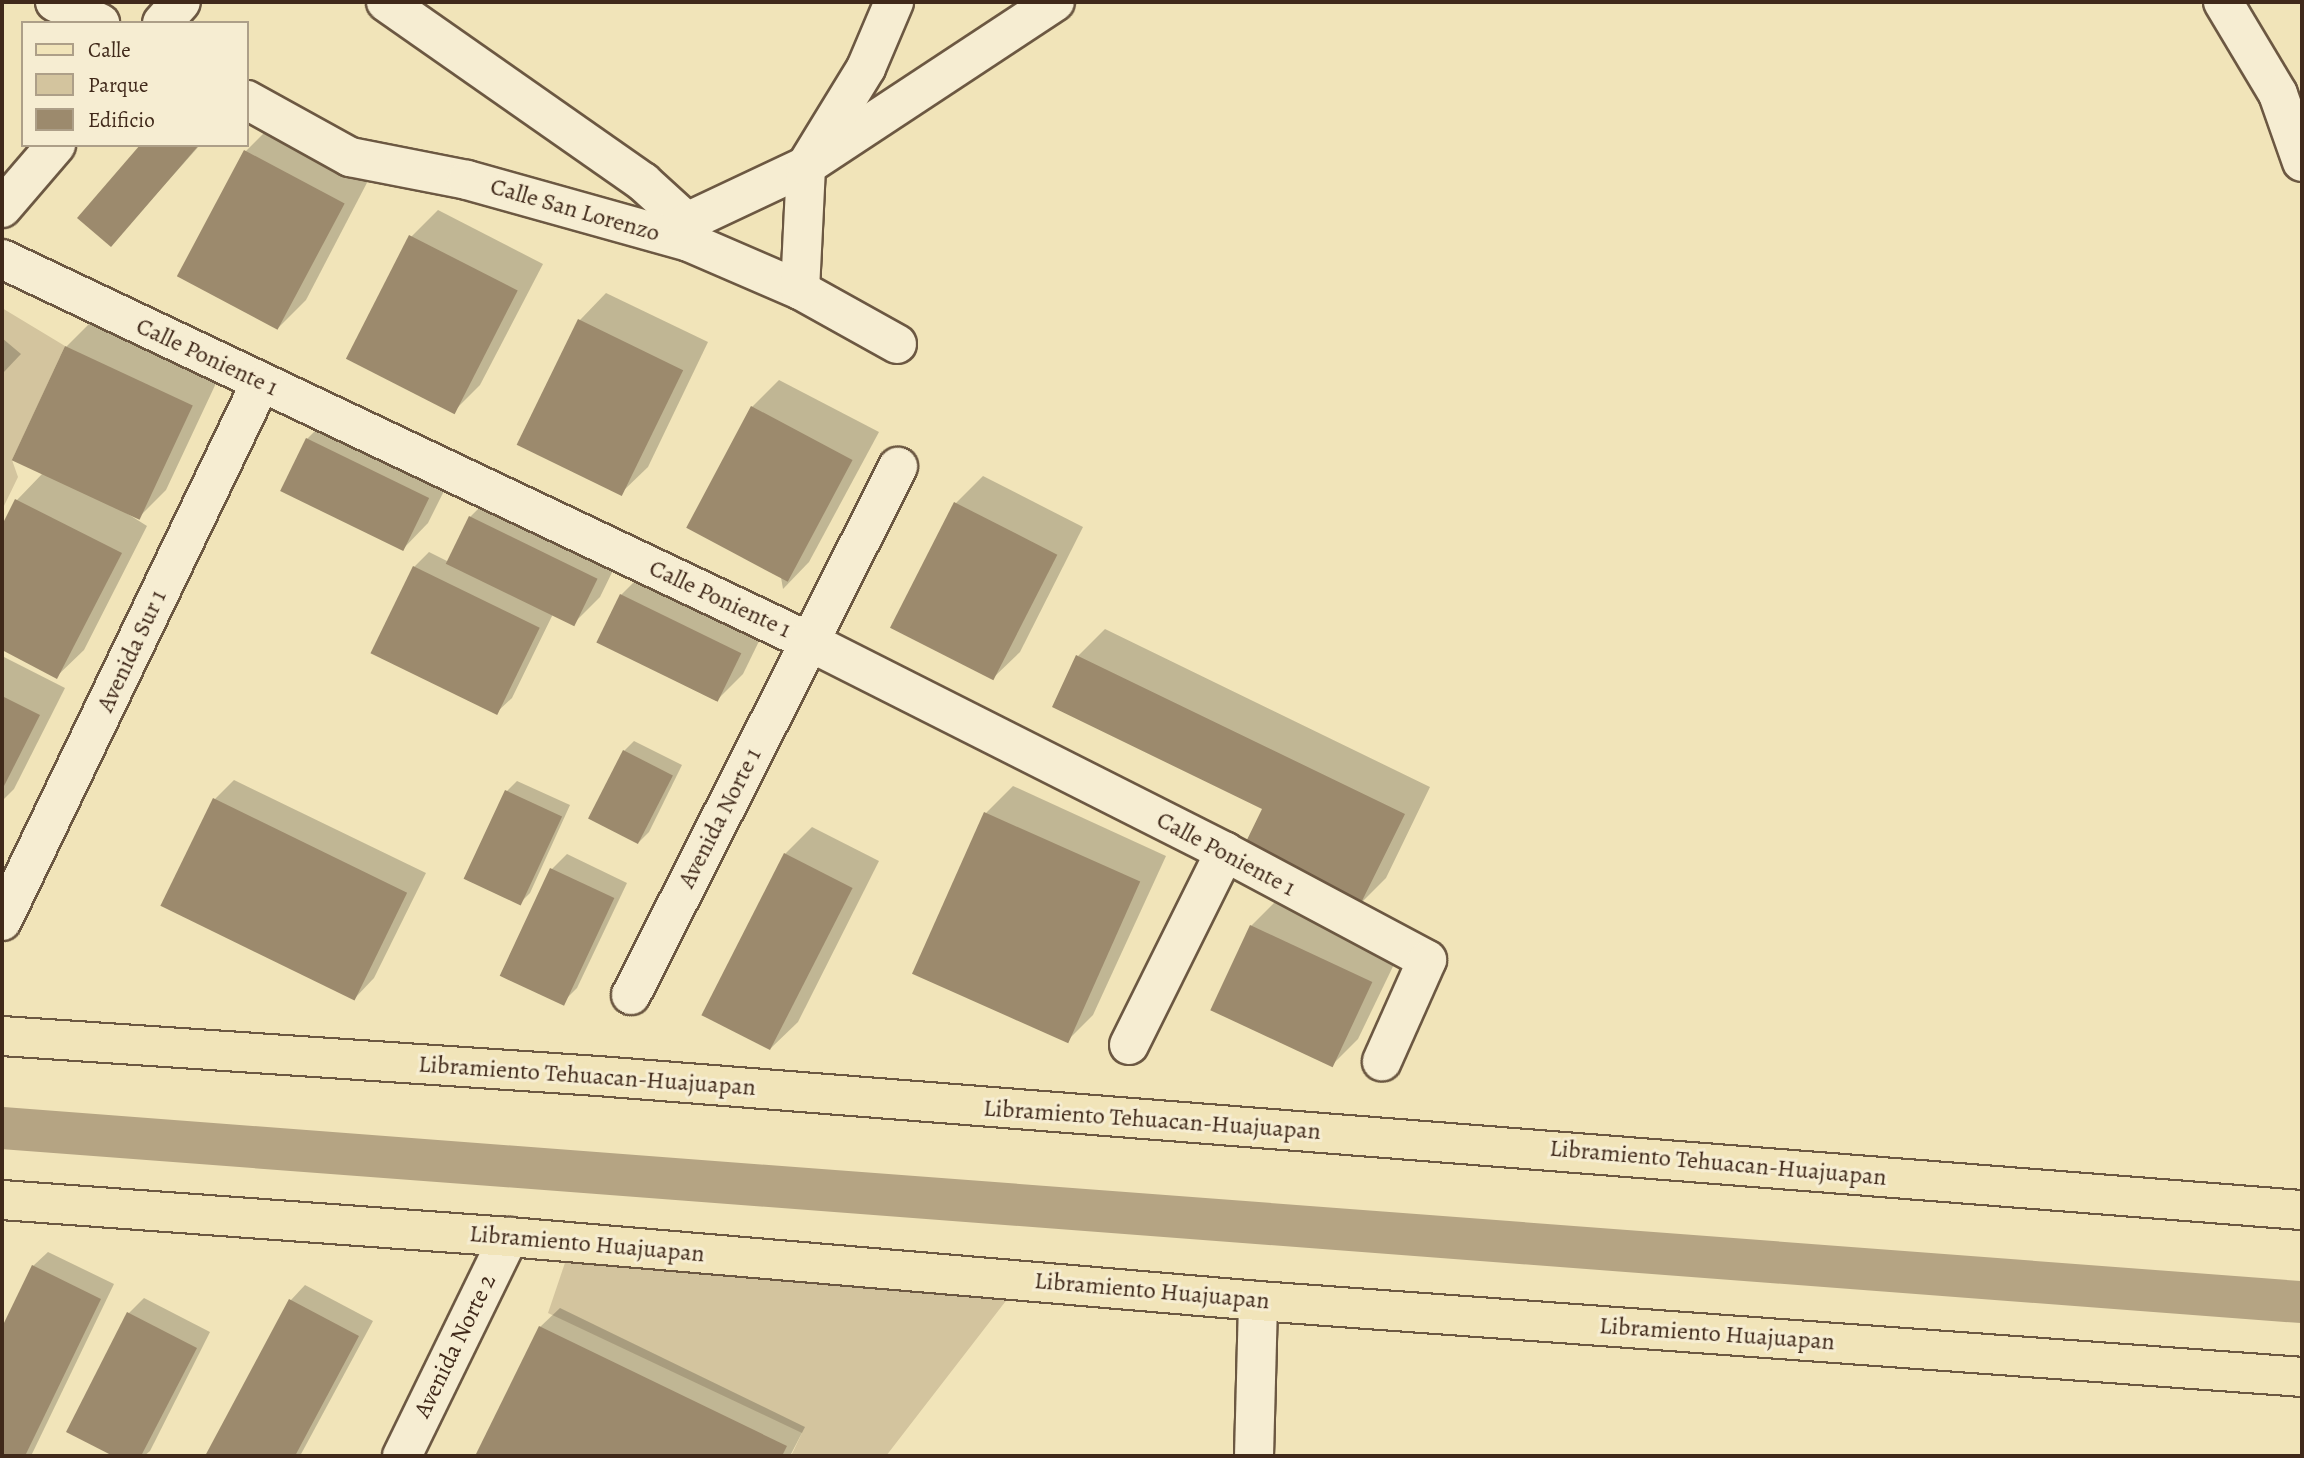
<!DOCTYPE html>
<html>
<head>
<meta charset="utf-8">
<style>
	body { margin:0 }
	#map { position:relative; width:2304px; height:1458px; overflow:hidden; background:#f1e4b9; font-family:Alegreya,serif }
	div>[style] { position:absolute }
	.green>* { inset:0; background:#d3c49e }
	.shadow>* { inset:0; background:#0003 }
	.canal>* { height:42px; margin:-21px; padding:0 21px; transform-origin:21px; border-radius:21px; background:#b5a483 }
	.building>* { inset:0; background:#9c8a6d; transform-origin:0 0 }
	.roads { filter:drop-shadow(2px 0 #6c5842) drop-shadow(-2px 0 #6c5842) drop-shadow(0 2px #6c5842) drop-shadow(0 -2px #6c5842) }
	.minor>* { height:38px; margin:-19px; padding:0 19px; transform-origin:19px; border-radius:19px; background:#f6edd2 }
	.major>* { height:38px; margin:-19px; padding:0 19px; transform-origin:19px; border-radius:19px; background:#f1e4b9 }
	span { translate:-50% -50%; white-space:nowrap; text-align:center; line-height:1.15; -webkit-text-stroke:6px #f6edd2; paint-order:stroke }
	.street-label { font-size:24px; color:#40291a }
	.frame { position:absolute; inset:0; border:4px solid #40291a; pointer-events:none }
	.legend { position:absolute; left:21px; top:21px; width:228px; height:126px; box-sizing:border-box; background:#f6edd2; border:2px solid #ad9f88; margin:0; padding:9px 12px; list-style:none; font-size:21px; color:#40291a }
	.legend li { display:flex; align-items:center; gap:14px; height:35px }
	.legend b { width:35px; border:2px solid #ad9f88 }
</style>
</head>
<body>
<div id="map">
	<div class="green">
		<i style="clip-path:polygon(2px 308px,65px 346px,12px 460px,18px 477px,2px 510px)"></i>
		<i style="clip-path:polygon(572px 1242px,1022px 1280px,886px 1456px,791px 1456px,802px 1433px,548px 1313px)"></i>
	</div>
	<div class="shadow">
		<i style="clip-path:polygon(273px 124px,371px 175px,306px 300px,279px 327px,246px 151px)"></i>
		<i style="clip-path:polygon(142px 145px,200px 145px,111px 245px)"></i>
		<i style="clip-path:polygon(438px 210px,543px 264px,480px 385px,453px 412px,411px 237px)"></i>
		<i style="clip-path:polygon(606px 293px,708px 342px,648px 467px,621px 493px,580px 320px)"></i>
		<i style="clip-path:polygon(93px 320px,218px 379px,166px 490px,139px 517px,120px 509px,147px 526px,84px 650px,57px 676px,2px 648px,2px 529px,17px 500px,43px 473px,66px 347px)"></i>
		<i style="clip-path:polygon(2px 338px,21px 354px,2px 374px)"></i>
		<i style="clip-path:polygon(779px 380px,879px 432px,809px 562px,783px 589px,752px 407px)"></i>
		<i style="clip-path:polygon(334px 412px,454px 471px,428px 523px,402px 550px,307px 439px)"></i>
		<i style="clip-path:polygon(983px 476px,1083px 527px,1020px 652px,993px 678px,892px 627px,956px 503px)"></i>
		<i style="clip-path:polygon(497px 490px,622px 552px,600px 597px,573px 624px,553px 614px,512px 698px,497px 712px,414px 567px,429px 552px,449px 562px,470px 517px)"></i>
		<i style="clip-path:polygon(648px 568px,766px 627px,743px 674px,716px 701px,598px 641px,621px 595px)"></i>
		<i style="clip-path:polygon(1105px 629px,1430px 787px,1386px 878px,1359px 905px,1264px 808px,1078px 656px)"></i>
		<i style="clip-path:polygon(2px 656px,65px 688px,14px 789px,2px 801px)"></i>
		<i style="clip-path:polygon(634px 741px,682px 765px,649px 832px,639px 842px,624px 751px)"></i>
		<i style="clip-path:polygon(234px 780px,426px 873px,374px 978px,355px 998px,215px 799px)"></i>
		<i style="clip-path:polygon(517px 781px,570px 805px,530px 893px,520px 903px,507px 791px)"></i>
		<i style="clip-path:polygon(1013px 786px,1166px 856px,1093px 1015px,1066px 1042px,986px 813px)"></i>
		<i style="clip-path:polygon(812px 827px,879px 861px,798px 1022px,771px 1048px,785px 854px)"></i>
		<i style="clip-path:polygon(567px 854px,627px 883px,577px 988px,562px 1003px,501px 974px,552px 869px)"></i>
		<i style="clip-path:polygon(1278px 899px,1398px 956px,1358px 1039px,1331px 1066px,1251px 926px)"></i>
		<i style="clip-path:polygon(48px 1252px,114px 1284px,31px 1456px,2px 1456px,2px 1331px,33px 1266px)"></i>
		<i style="clip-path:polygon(305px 1285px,373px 1321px,300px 1456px,207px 1456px,291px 1300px)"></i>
		<i style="clip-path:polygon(144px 1298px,210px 1332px,150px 1451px,144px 1456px,117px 1456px,68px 1431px,129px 1313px)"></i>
		<i style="clip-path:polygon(560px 1308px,805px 1427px,790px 1456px,477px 1456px,540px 1327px)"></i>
	</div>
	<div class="canal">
		<i style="left:2px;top:1128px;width:2307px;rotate:4.33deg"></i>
	</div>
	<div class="building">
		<i style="clip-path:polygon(140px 145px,199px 145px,111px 247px,77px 218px)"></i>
		<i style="left:244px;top:150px;width:114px;height:143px;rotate:28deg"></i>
		<i style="left:409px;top:235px;width:122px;height:139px;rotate:27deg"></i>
		<i style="left:578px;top:319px;width:117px;height:140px;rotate:26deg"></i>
		<i style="left:65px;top:346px;width:141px;height:126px;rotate:25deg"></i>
		<i style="left:751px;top:406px;width:115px;height:138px;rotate:28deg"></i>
		<i style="left:306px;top:438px;width:137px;height:59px;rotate:26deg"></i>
		<i style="clip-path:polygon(15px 499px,122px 553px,57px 679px,2px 650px,2px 525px)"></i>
		<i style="left:954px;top:502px;width:116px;height:141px;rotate:27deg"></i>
		<i style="left:469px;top:516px;width:143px;height:53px;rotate:26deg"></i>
		<i style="left:413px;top:566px;width:141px;height:97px;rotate:26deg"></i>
		<i style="left:620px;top:594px;width:135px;height:54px;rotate:26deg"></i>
		<i style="clip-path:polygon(1076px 655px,1405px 814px,1359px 907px,1242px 850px,1262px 809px,1052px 707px)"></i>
		<i style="clip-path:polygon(2px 696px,40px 715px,2px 790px)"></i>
		<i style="left:623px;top:750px;width:56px;height:77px;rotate:27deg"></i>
		<i style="left:505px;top:790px;width:63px;height:98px;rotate:25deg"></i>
		<i style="left:213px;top:798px;width:216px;height:120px;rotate:26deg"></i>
		<i style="left:984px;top:812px;width:171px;height:177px;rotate:24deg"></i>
		<i style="left:784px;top:853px;width:77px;height:182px;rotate:27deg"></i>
		<i style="left:550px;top:868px;width:71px;height:119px;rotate:25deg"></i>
		<i style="left:1250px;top:925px;width:135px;height:94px;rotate:25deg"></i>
		<i style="clip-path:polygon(32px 1265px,101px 1299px,25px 1456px,2px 1456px,2px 1327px)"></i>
		<i style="clip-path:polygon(289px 1299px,359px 1336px,295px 1456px,205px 1456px)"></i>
		<i style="clip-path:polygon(127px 1312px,197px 1348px,141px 1456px,113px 1456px,66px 1432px)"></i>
		<i style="clip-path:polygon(539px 1326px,787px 1446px,782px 1456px,475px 1456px)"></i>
	</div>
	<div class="roads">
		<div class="minor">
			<i style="left:55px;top:2px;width:50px;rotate:25deg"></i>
			<i style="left:386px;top:2px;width:314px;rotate:35deg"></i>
			<i style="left:643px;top:182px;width:59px;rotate:42.3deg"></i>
			<i style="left:687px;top:222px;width:20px;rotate:84deg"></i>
			<i style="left:2223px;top:2px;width:107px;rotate:59.1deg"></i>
			<i style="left:2278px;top:94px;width:72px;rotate:70.6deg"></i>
			<i style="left:162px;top:23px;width:28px;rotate:-48deg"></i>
			<i style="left:247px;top:100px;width:118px;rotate:29deg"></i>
			<i style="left:350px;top:157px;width:119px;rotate:11.1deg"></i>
			<i style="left:467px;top:180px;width:230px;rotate:15.6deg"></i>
			<i style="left:689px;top:242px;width:121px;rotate:23.4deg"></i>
			<i style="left:800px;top:290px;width:111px;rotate:29.1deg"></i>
			<i style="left:2px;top:208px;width:83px;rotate:-49.4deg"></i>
			<i style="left:687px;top:222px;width:132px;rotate:-25.2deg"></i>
			<i style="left:806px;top:166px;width:298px;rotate:-33.4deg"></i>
			<i style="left:2px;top:259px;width:892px;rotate:25.36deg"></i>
			<i style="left:808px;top:641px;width:467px;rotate:26.8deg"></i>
			<i style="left:1225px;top:852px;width:229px;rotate:28.1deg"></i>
			<i style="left:1427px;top:960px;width:111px;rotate:114deg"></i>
			<i style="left:800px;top:290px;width:124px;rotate:-87.2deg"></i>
			<i style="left:806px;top:166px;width:115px;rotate:-58.5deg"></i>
			<i style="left:866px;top:68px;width:72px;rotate:-67deg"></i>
			<i style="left:2px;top:921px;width:598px;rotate:-64.33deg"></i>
			<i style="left:631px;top:995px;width:592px;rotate:-63.18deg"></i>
			<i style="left:1129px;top:1045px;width:216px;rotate:-63.6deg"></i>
			<i style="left:402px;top:1456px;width:244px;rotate:-64deg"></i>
			<i style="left:1254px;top:1456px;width:155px;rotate:-88.5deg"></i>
		</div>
		<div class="major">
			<i style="left:2px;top:1036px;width:597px;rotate:3.84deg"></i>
			<i style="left:598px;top:1076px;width:1709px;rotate:4.5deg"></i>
			<i style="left:2px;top:1200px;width:508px;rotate:4.17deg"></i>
			<i style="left:509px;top:1237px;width:752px;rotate:4.88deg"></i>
			<i style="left:1258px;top:1301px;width:1047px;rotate:4.16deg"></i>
		</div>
	</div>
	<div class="street-label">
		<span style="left:575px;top:210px;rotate:16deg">Calle San Lorenzo</span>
		<span style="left:207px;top:357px;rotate:25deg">Calle Poniente 1</span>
		<span style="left:720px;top:599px;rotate:25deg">Calle Poniente 1</span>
		<span style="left:132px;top:651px;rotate:-65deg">Avenida Sur 1</span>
		<span style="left:720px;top:818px;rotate:-63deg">Avenida Norte 1</span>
		<span style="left:1226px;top:854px;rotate:28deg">Calle Poniente 1</span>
		<span style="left:587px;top:1076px;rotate:4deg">Libramiento Tehuacan-Huajuapan</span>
		<span style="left:1152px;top:1120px;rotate:4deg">Libramiento Tehuacan-Huajuapan</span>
		<span style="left:1718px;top:1163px;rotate:5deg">Libramiento Tehuacan-Huajuapan</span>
		<span style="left:587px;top:1244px;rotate:5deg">Libramiento Huajuapan</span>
		<span style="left:1152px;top:1291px;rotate:5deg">Libramiento Huajuapan</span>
		<span style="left:1717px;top:1334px;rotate:4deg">Libramiento Huajuapan</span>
		<span style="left:455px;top:1346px;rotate:-64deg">Avenida Norte 2</span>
	</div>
	<div class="frame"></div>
	<ul class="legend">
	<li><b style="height:9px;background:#f1e4b9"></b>Calle</li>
	<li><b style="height:19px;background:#d3c49e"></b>Parque</li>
	<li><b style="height:19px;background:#9c8a6d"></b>Edificio</li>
	</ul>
</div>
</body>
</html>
